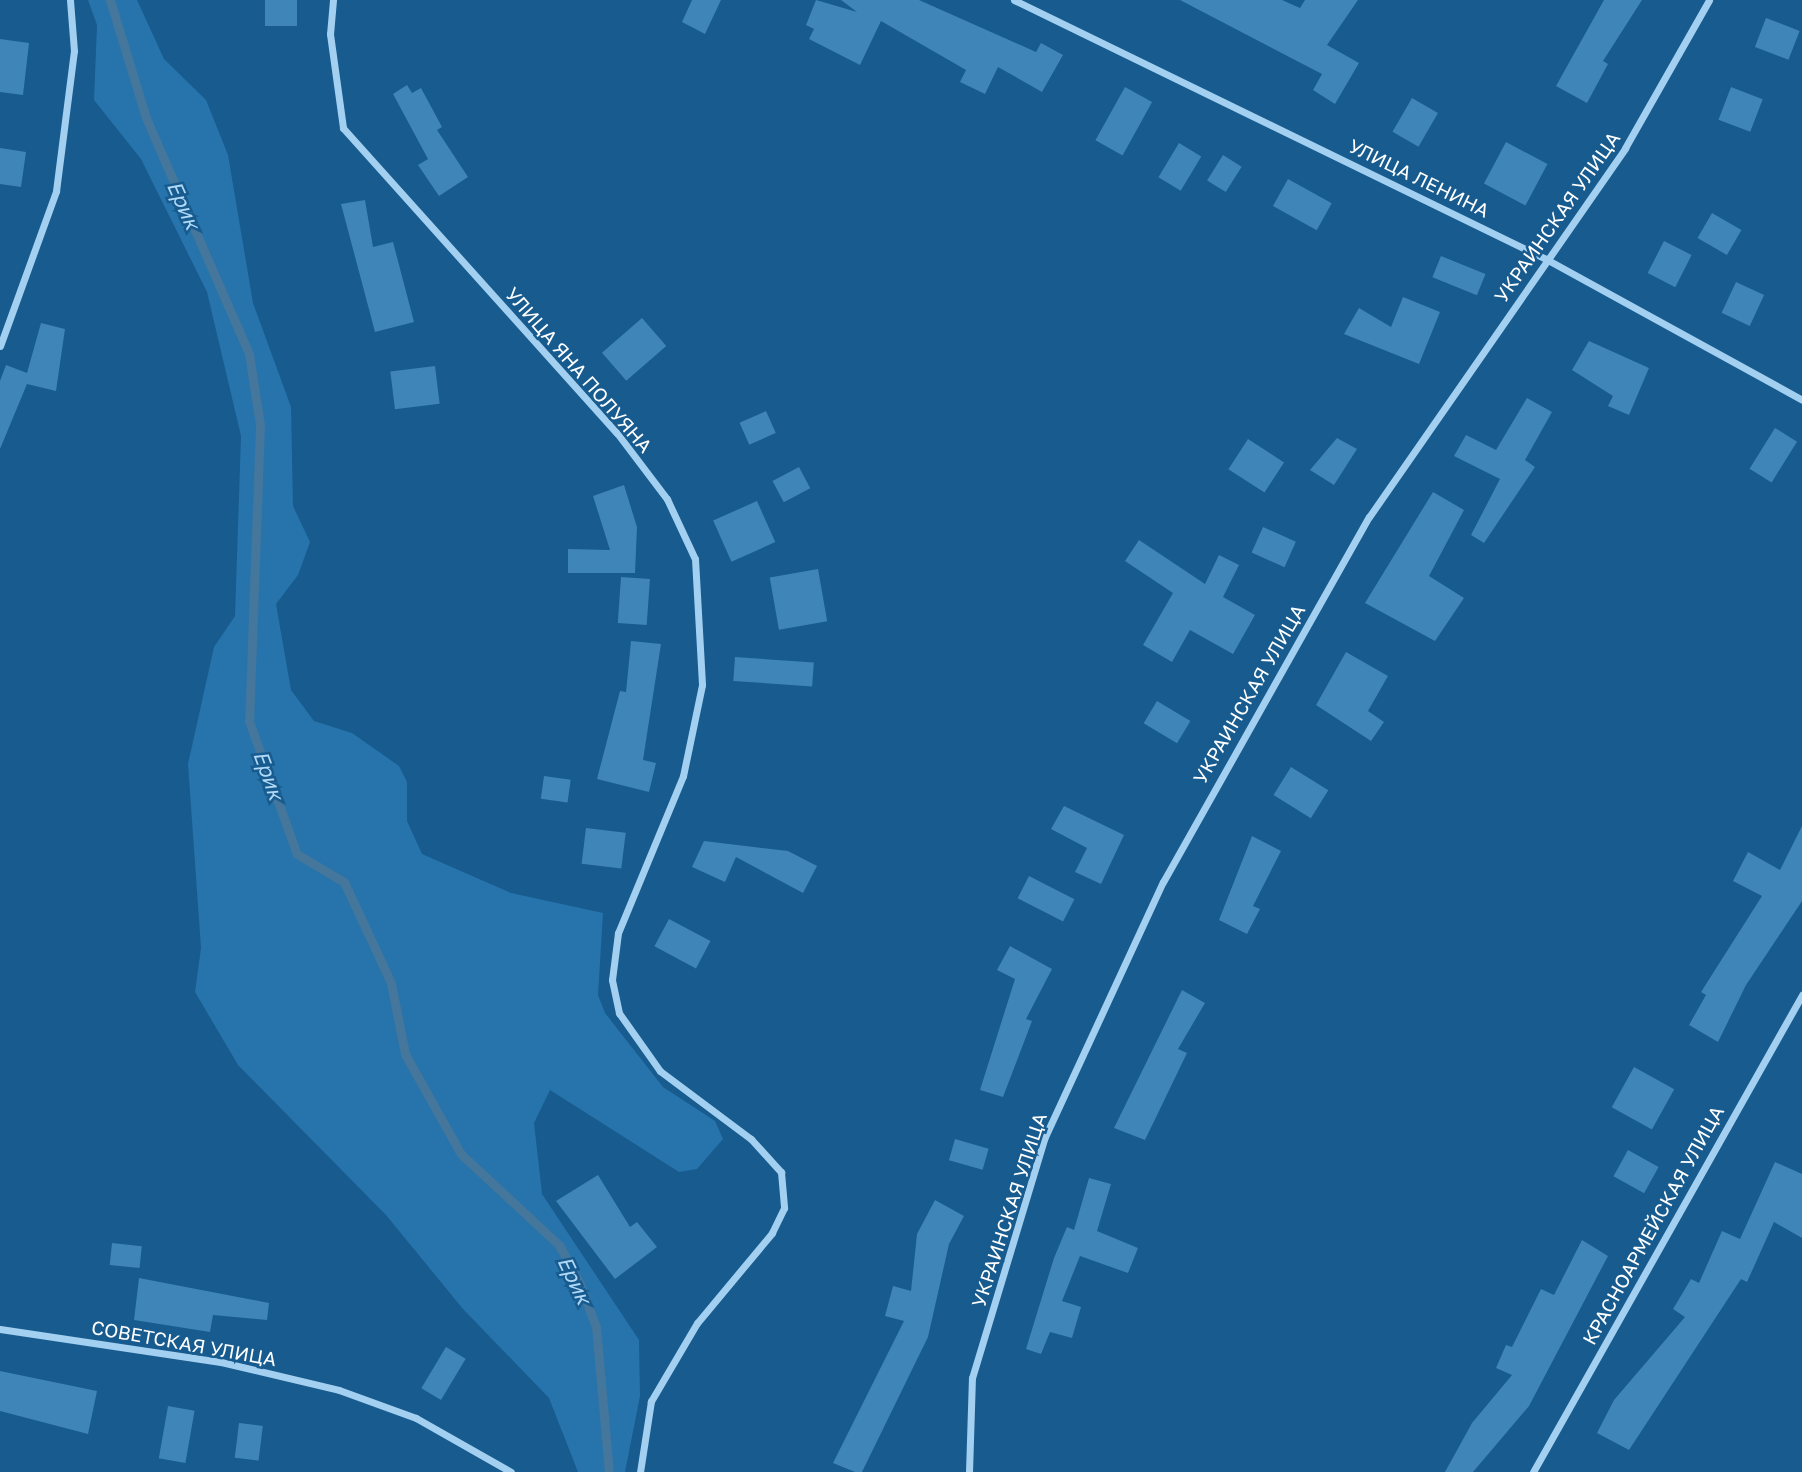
<!DOCTYPE html>
<html>
<head>
<meta charset="utf-8">
<style>
	body { margin:0 }
	#map { position:relative; width:1802px; height:1472px; overflow:hidden; background:#175b8f; font-family:"Golos Text",sans-serif }
	div>[style] { position:absolute }
	.green>* { inset:0; background:#2674ab }
	.stream>* { height:9px; margin:-4.5px; padding:0 4.5px; transform-origin:4.5px; border-radius:4.5px; background:#45769b }
	.building>* { inset:0; background:#3f85b7; transform-origin:0 0 }
	.street>* { height:7px; margin:-3.5px; padding:0 3.5px; transform-origin:3.5px; border-radius:3.5px; background:#a3d0f0 }
	span { translate:-50% -50%; white-space:nowrap; text-align:center; line-height:1.15; -webkit-text-stroke:5px #175b8f; paint-order:stroke }
	.street-label { font-size:19px; color:#fff }
	.water-label { font-size:21px; color:#afd9f7; font-style:italic }
</style>
</head>
<body>
<div id="map">
	<div class="green">
		<i style="clip-path:polygon(88px 0,137px 0,164px 59px,206px 100px,228px 155px,253px 303px,291px 407px,293px 506px,310px 542px,298px 575px,276px 604px,291px 690px,314px 721px,352px 733px,399px 766px,407px 782px,407px 821px,422px 854px,511px 893px,603px 913px,598px 995px,605px 1013px,663px 1087px,715px 1121px,723px 1139px,697px 1169px,679px 1172px,550px 1090px,534px 1123px,542px 1194px,639px 1340px,640px 1396px,625px 1472px,578px 1472px,549px 1398px,463px 1309px,386px 1215px,238px 1065px,195px 992px,201px 948px,188px 764px,214px 647px,235px 616px,241px 436px,207px 292px,141px 159px,94px 100px,97px 25px)"></i>
	</div>
	<div class="stream">
		<i style="left:110px;top:0;width:123px;rotate:73deg"></i>
		<i style="left:146px;top:118px;width:257px;rotate:66.4deg"></i>
		<i style="left:249px;top:354px;width:72px;rotate:81.2deg"></i>
		<i style="left:260px;top:425px;width:296px;rotate:92.1deg"></i>
		<i style="left:249px;top:721px;width:141px;rotate:70.2deg"></i>
		<i style="left:297px;top:854px;width:55px;rotate:30.8deg"></i>
		<i style="left:344px;top:882px;width:111px;rotate:65deg"></i>
		<i style="left:391px;top:983px;width:72px;rotate:78.8deg"></i>
		<i style="left:405px;top:1054px;width:115px;rotate:60.8deg"></i>
		<i style="left:461px;top:1154px;width:134px;rotate:42.9deg"></i>
		<i style="left:559px;top:1245px;width:44px;rotate:61.7deg"></i>
		<i style="left:580px;top:1284px;width:46px;rotate:69.6deg"></i>
		<i style="left:596px;top:1327px;width:146px;rotate:84.9deg"></i>
	</div>
	<div class="building">
		<i style="left:265px;top:0;width:32px;height:26px"></i>
		<i style="clip-path:polygon(692px 0,721px 0,705px 34px,682px 22px)"></i>
		<i style="clip-path:polygon(816px 0,857px 12px,841px 0,919px 0,1036px 52px,1041px 43px,1063px 55px,1042px 92px,998px 67px,985px 94px,960px 82px,966px 70px,881px 21px,860px 65px,809px 39px,814px 29px,806px 25px)"></i>
		<i style="clip-path:polygon(1180px 0,1282px 0,1300px 8px,1305px 0,1358px 0,1327px 45px,1359px 63px,1335px 104px,1313px 90px,1322px 74px)"></i>
		<i style="clip-path:polygon(1604px 0,1642px 0,1603px 61px,1608px 64px,1587px 103px,1556px 86px)"></i>
		<i style="left:1766px;top:18px;width:36px;height:31px;rotate:21deg"></i>
		<i style="clip-path:polygon(0 39px,29px 43px,23px 95px,0 92px)"></i>
		<i style="clip-path:polygon(407px 85px,412px 93px,421px 88px,442px 127px,437px 130px,468px 177px,439px 196px,418px 165px,428px 159px,393px 94px)"></i>
		<i style="left:1125px;top:87px;width:31px;height:61px;rotate:29deg"></i>
		<i style="left:1731px;top:87px;width:34px;height:35px;rotate:21deg"></i>
		<i style="left:1412px;top:98px;width:30px;height:39px;rotate:30deg"></i>
		<i style="left:1506px;top:142px;width:47px;height:47px;rotate:28deg"></i>
		<i style="left:1179px;top:143px;width:26px;height:40px;rotate:31deg"></i>
		<i style="clip-path:polygon(0 148px,26px 152px,21px 187px,0 184px)"></i>
		<i style="left:1223px;top:155px;width:22px;height:30px;rotate:32deg"></i>
		<i style="left:1288px;top:179px;width:50px;height:31px;rotate:29deg"></i>
		<i style="clip-path:polygon(365px 200px,373px 247px,393px 242px,414px 322px,375px 332px,341px 204px)"></i>
		<i style="left:1712px;top:213px;width:34px;height:29px;rotate:30deg"></i>
		<i style="left:1664px;top:241px;width:31px;height:36px;rotate:27deg"></i>
		<i style="left:1441px;top:256px;width:48px;height:23px;rotate:22deg"></i>
		<i style="left:1736px;top:282px;width:31px;height:34px;rotate:25deg"></i>
		<i style="clip-path:polygon(1403px 297px,1440px 312px,1419px 364px,1344px 334px,1359px 308px,1391px 327px)"></i>
		<i style="left:642px;top:318px;width:37px;height:53px;rotate:49deg"></i>
		<i style="clip-path:polygon(41px 323px,65px 329px,56px 391px,27px 384px,0 449px,0 381px,6px 365px,27px 373px)"></i>
		<i style="clip-path:polygon(1589px 341px,1649px 368px,1629px 415px,1608px 406px,1613px 396px,1572px 370px)"></i>
		<i style="left:435px;top:366px;width:38px;height:45px;rotate:83deg"></i>
		<i style="clip-path:polygon(1527px 398px,1552px 412px,1525px 460px,1535px 467px,1484px 543px,1471px 535px,1500px 479px,1454px 456px,1466px 435px,1496px 450px)"></i>
		<i style="left:766px;top:411px;width:24px;height:29px;rotate:66deg"></i>
		<i style="left:1775px;top:428px;width:26px;height:48px;rotate:32deg"></i>
		<i style="clip-path:polygon(1337px 438px,1357px 449px,1334px 485px,1310px 470px)"></i>
		<i style="left:1248px;top:439px;width:43px;height:36px;rotate:33deg"></i>
		<i style="left:799px;top:467px;width:24px;height:30px;rotate:62deg"></i>
		<i style="clip-path:polygon(624px 485px,637px 527px,635px 573px,568px 573px,568px 549px,610px 550px,593px 496px)"></i>
		<i style="clip-path:polygon(1433px 492px,1464px 510px,1429px 576px,1464px 598px,1435px 641px,1365px 603px)"></i>
		<i style="left:757px;top:501px;width:45px;height:48px;rotate:66deg"></i>
		<i style="left:1263px;top:527px;width:36px;height:28px;rotate:24deg"></i>
		<i style="clip-path:polygon(1139px 540px,1205px 584px,1219px 555px,1239px 565px,1223px 597px,1255px 615px,1233px 654px,1190px 630px,1172px 662px,1143px 645px,1173px 593px,1125px 561px)"></i>
		<i style="left:818px;top:569px;width:53px;height:49px;rotate:80deg"></i>
		<i style="left:621px;top:577px;width:29px;height:46px;rotate:4deg"></i>
		<i style="clip-path:polygon(631px 641px,661px 644px,643px 760px,656px 763px,649px 792px,597px 779px,620px 691px,626px 692px)"></i>
		<i style="clip-path:polygon(1346px 652px,1388px 676px,1368px 711px,1384px 722px,1371px 741px,1316px 705px)"></i>
		<i style="left:735px;top:657px;width:79px;height:24px;rotate:4deg"></i>
		<i style="left:1157px;top:701px;width:39px;height:26px;rotate:31deg"></i>
		<i style="left:1291px;top:767px;width:44px;height:33px;rotate:32deg"></i>
		<i style="left:544px;top:776px;width:27px;height:23px;rotate:8deg"></i>
		<i style="clip-path:polygon(1064px 806px,1124px 835px,1101px 884px,1075px 872px,1087px 848px,1051px 829px)"></i>
		<i style="clip-path:polygon(1802px 826px,1802px 901px,1746px 985px,1718px 1042px,1689px 1025px,1706px 995px,1701px 992px,1762px 896px,1733px 881px,1748px 852px,1780px 870px)"></i>
		<i style="left:586px;top:828px;width:40px;height:36px;rotate:7deg"></i>
		<i style="clip-path:polygon(1252px 836px,1281px 851px,1253px 906px,1260px 909px,1247px 934px,1219px 920px)"></i>
		<i style="clip-path:polygon(704px 841px,788px 851px,817px 866px,803px 893px,736px 857px,725px 882px,692px 867px)"></i>
		<i style="left:1029px;top:876px;width:51px;height:25px;rotate:27deg"></i>
		<i style="left:669px;top:919px;width:47px;height:31px;rotate:28deg"></i>
		<i style="clip-path:polygon(1010px 946px,1052px 969px,1026px 1019px,1032px 1021px,1003px 1097px,980px 1090px,1015px 979px,997px 970px)"></i>
		<i style="clip-path:polygon(1182px 990px,1205px 1003px,1178px 1049px,1187px 1053px,1145px 1140px,1114px 1128px)"></i>
		<i style="left:1634px;top:1067px;width:46px;height:46px;rotate:29deg"></i>
		<i style="left:955px;top:1139px;width:35px;height:22px;rotate:16deg"></i>
		<i style="left:1628px;top:1150px;width:35px;height:30px;rotate:29deg"></i>
		<i style="clip-path:polygon(1775px 1162px,1802px 1174px,1802px 1238px,1774px 1222px,1747px 1282px,1741px 1279px,1629px 1450px,1597px 1433px,1614px 1400px,1685px 1317px,1673px 1309px,1691px 1279px,1699px 1283px,1722px 1231px,1740px 1239px)"></i>
		<i style="clip-path:polygon(598px 1175px,630px 1227px,637px 1222px,657px 1247px,615px 1279px,556px 1201px)"></i>
		<i style="clip-path:polygon(1089px 1178px,1111px 1184px,1097px 1231px,1138px 1248px,1128px 1273px,1080px 1256px,1062px 1301px,1081px 1307px,1072px 1338px,1050px 1332px,1041px 1354px,1026px 1349px,1054px 1258px,1067px 1227px,1074px 1230px)"></i>
		<i style="clip-path:polygon(935px 1200px,964px 1216px,949px 1244px,928px 1337px,862px 1472px,855px 1472px,833px 1463px,904px 1321px,885px 1316px,893px 1286px,911px 1291px,917px 1234px)"></i>
		<i style="clip-path:polygon(1582px 1240px,1608px 1256px,1529px 1406px,1473px 1472px,1445px 1472px,1472px 1423px,1512px 1375px,1496px 1368px,1506px 1345px,1512px 1347px,1541px 1289px,1554px 1295px)"></i>
		<i style="left:112px;top:1243px;width:30px;height:22px;rotate:6deg"></i>
		<i style="clip-path:polygon(139px 1278px,269px 1303px,267px 1320px,213px 1315px,210px 1332px,134px 1320px)"></i>
		<i style="left:446px;top:1347px;width:23px;height:48px;rotate:31deg"></i>
		<i style="clip-path:polygon(0 1371px,97px 1391px,88px 1434px,0 1411px)"></i>
		<i style="left:168px;top:1406px;width:27px;height:53px;rotate:10deg"></i>
		<i style="left:239px;top:1423px;width:24px;height:35px;rotate:7deg"></i>
	</div>
	<div class="street">
		<i style="left:333px;top:0;width:34px;rotate:95deg"></i>
		<i style="left:330px;top:34px;width:95px;rotate:82.1deg"></i>
		<i style="left:343px;top:128px;width:410px;rotate:48.1deg"></i>
		<i style="left:617px;top:433px;width:83px;rotate:52.9deg"></i>
		<i style="left:667px;top:499px;width:66px;rotate:65deg"></i>
		<i style="left:695px;top:559px;width:126px;rotate:86.8deg"></i>
		<i style="left:702px;top:685px;width:93px;rotate:101.8deg"></i>
		<i style="left:683px;top:776px;width:170px;rotate:112.5deg"></i>
		<i style="left:618px;top:933px;width:47px;rotate:97.3deg"></i>
		<i style="left:612px;top:980px;width:34px;rotate:78deg"></i>
		<i style="left:619px;top:1013px;width:71px;rotate:54.7deg"></i>
		<i style="left:660px;top:1071px;width:114px;rotate:36.8deg"></i>
		<i style="left:751px;top:1139px;width:45px;rotate:47.7deg"></i>
		<i style="left:781px;top:1172px;width:36px;rotate:85deg"></i>
		<i style="left:784px;top:1208px;width:28px;rotate:116deg"></i>
		<i style="left:772px;top:1233px;width:117px;rotate:129.8deg"></i>
		<i style="left:697px;top:1323px;width:91px;rotate:120.5deg"></i>
		<i style="left:651px;top:1401px;width:72px;rotate:98.8deg"></i>
		<i style="left:1014px;top:0;width:592px;rotate:25.96deg"></i>
		<i style="left:1546px;top:259px;width:292px;rotate:28.8deg"></i>
		<i style="left:0;top:346px;width:165px;rotate:-70.1deg"></i>
		<i style="left:56px;top:191px;width:141px;rotate:-82.7deg"></i>
		<i style="left:74px;top:51px;width:51px;rotate:-94.5deg"></i>
		<i style="left:0;top:1329px;width:223px;rotate:8.5deg"></i>
		<i style="left:221px;top:1362px;width:121px;rotate:13.3deg"></i>
		<i style="left:339px;top:1390px;width:82px;rotate:20deg"></i>
		<i style="left:416px;top:1418px;width:109px;rotate:29.6deg"></i>
		<i style="left:969px;top:1472px;width:94px;rotate:-88.2deg"></i>
		<i style="left:972px;top:1378px;width:250px;rotate:-73.2deg"></i>
		<i style="left:1044px;top:1139px;width:283px;rotate:-65.2deg"></i>
		<i style="left:1163px;top:882px;width:419px;rotate:-60.6deg"></i>
		<i style="left:1369px;top:517px;width:449px;rotate:-55.2deg"></i>
		<i style="left:1625px;top:148px;width:170px;rotate:-60.4deg"></i>
		<i style="left:1533px;top:1472px;width:548px;rotate:-60.58deg"></i>
	</div>
	<div class="street-label">
		<span style="left:1419px;top:178px;rotate:26deg">УЛИЦА ЛЕНИНА</span>
		<span style="left:1557px;top:217px;rotate:-55deg">УКРАИНСКАЯ УЛИЦА</span>
		<span style="left:579px;top:370px;rotate:49deg">УЛИЦА ЯНА ПОЛУЯНА</span>
		<span style="left:1249px;top:694px;rotate:-60deg">УКРАИНСКАЯ УЛИЦА</span>
		<span style="left:1009px;top:1210px;rotate:-72deg">УКРАИНСКАЯ УЛИЦА</span>
		<span style="left:1653px;top:1225px;rotate:-61deg">КРАСНОАРМЕЙСКАЯ УЛИЦА</span>
		<span style="left:184px;top:1343px;rotate:10deg">СОВЕТСКАЯ УЛИЦА</span>
	</div>
	<div class="water-label">
		<span style="left:184px;top:205px;rotate:66deg">Ерик</span>
		<span style="left:269px;top:775px;rotate:70deg">Ерик</span>
		<span style="left:575px;top:1280px;rotate:65deg">Ерик</span>
	</div>
</div>
</body>
</html>
